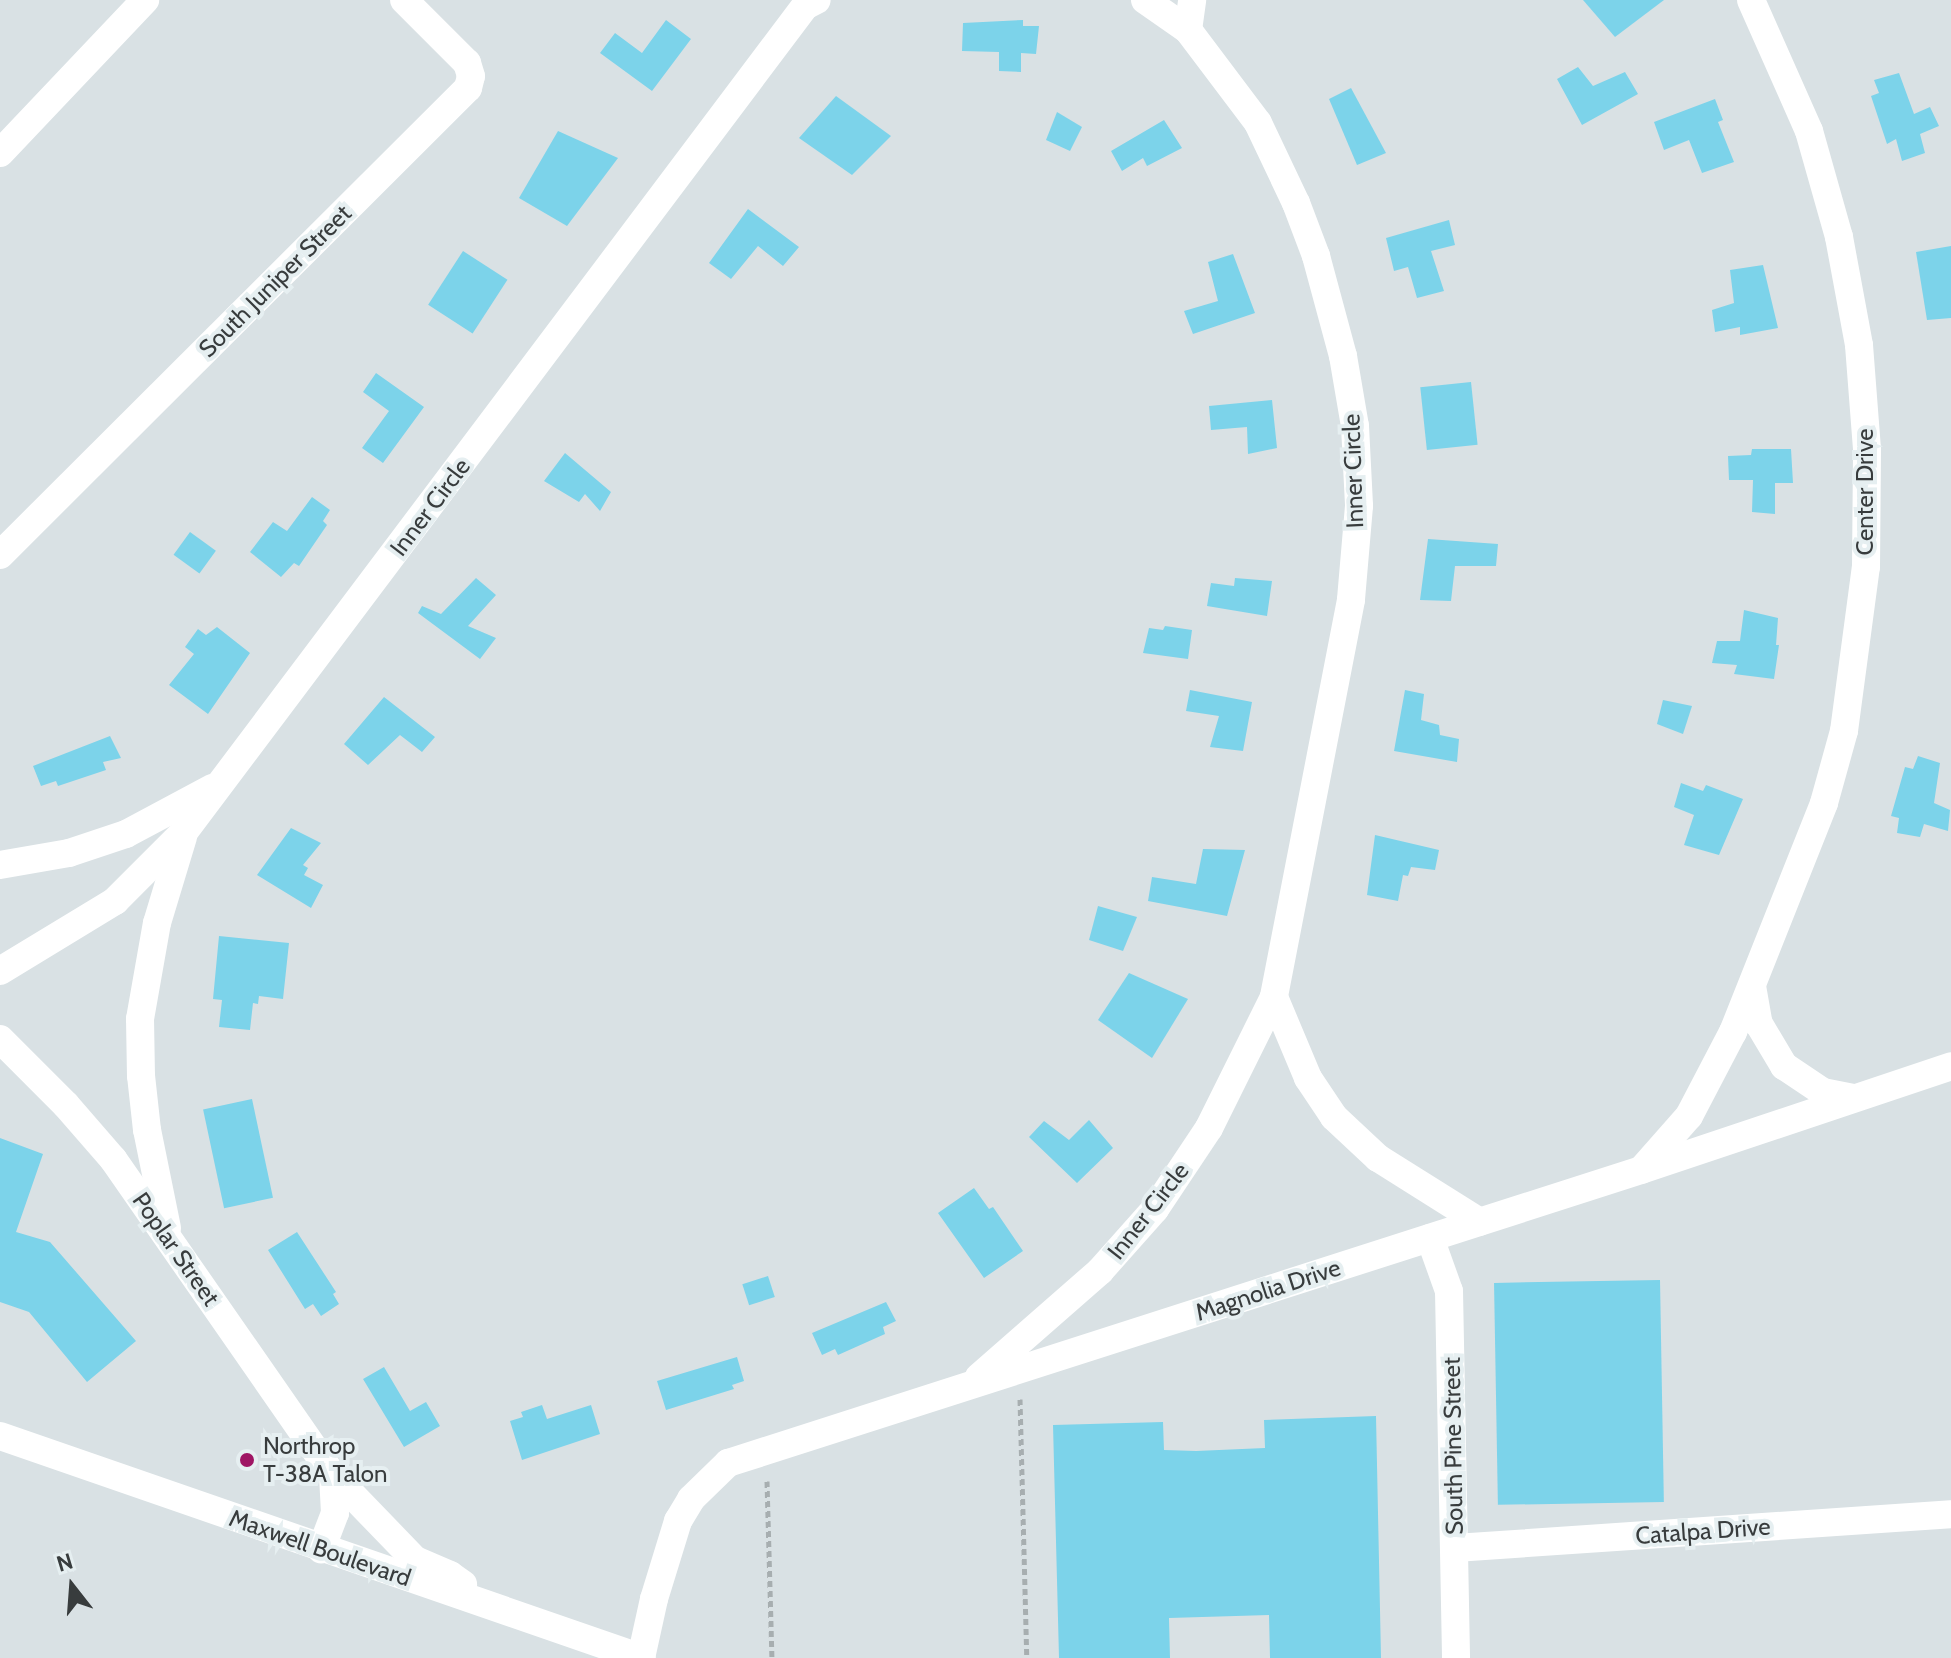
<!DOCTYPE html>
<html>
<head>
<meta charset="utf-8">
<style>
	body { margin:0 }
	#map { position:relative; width:1951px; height:1658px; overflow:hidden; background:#d9e1e4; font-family:Cabin,sans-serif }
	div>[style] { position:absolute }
	.building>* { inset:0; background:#7cd3ea; transform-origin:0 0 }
	.path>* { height:5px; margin-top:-2.5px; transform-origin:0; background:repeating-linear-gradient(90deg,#a7aeb0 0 6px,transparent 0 10px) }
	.street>* { height:28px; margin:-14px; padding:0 14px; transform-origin:14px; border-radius:14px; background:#fff }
	.dots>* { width:22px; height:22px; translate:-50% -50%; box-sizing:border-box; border:4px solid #e6eff1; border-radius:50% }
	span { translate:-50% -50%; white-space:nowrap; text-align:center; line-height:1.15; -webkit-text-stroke:8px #e6eff1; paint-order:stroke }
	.street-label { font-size:24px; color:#383c3d }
	.poi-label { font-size:24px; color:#383c3d }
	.left { translate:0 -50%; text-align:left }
	.north { position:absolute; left:32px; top:1546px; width:80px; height:80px; -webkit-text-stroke:6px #e6eff1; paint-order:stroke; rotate:343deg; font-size:22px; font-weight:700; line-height:32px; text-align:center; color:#383c3d }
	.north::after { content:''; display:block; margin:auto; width:28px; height:36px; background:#383c3d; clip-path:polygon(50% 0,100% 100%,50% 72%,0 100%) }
</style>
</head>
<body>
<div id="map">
	<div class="building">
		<i style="clip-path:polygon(1583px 0,1664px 0,1615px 37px)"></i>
		<i style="clip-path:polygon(666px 20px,691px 39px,652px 91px,600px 53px,615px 33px,642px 53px)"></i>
		<i style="clip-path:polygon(1023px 20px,1023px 26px,1039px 26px,1036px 54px,1021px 53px,1021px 72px,999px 71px,999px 52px,962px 51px,963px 23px)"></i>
		<i style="clip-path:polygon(1578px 67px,1593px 86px,1625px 72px,1638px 94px,1582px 125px,1557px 79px)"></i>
		<i style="clip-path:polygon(1899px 73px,1914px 114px,1930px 107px,1939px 126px,1920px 134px,1925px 153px,1902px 161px,1896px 139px,1887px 144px,1871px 96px,1879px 93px,1874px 80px)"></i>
		<i style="clip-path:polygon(1351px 88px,1386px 153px,1357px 165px,1329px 99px)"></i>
		<i style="clip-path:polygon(836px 96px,891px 136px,852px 175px,799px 138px)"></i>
		<i style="clip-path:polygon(1715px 99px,1723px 120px,1718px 122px,1734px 162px,1702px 173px,1689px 140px,1664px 150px,1654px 122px)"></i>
		<i style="clip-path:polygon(1057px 112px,1082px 127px,1070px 151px,1046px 140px)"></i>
		<i style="clip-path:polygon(1164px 120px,1182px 148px,1147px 166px,1143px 158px,1122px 171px,1111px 151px)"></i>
		<i style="clip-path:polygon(558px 131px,618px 158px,567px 226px,519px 198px)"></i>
		<i style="clip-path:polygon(748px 209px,799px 247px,783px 266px,758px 246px,731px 279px,709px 263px)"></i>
		<i style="clip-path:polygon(1449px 220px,1455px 245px,1431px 251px,1444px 291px,1417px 298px,1408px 267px,1394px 271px,1386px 238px)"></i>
		<i style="clip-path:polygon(1951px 246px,1951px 318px,1927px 320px,1916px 252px)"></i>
		<i style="left:463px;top:251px;width:53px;height:64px;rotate:33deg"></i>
		<i style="clip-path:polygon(1233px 254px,1255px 313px,1193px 334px,1184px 311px,1218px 301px,1208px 262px)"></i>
		<i style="clip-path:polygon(1763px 265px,1778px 328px,1740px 335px,1740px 327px,1715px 332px,1712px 310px,1734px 303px,1730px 270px)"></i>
		<i style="clip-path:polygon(376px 373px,424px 407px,383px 463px,362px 448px,389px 411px,363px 392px)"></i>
		<i style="left:1471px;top:382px;width:63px;height:51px;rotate:84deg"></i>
		<i style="clip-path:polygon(1272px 400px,1277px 448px,1248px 454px,1247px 427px,1211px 430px,1209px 406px)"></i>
		<i style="clip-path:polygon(1752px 449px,1791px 449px,1793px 483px,1775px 483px,1775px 514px,1752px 512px,1753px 480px,1729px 480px,1728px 456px,1751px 455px)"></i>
		<i style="clip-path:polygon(565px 453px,611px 492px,600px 511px,585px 494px,579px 502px,544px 481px)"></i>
		<i style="clip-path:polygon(312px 497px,330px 510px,323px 521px,327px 525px,299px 566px,294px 563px,281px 577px,250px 552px,273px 522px,287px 531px)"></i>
		<i style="left:190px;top:532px;width:32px;height:28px;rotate:36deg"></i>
		<i style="clip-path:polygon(1428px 539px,1498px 544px,1496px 566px,1455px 566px,1451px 601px,1420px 600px)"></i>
		<i style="clip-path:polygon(476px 578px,496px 595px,468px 626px,496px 638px,480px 659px,418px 613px,422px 606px,441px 614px)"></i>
		<i style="clip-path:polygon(1235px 578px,1272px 581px,1267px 616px,1207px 606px,1211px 583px,1234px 586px)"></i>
		<i style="clip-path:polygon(1744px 610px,1778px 618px,1776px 645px,1779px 645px,1774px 679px,1734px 674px,1737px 665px,1712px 663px,1717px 641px,1740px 641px)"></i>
		<i style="clip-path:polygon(1165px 626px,1192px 630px,1188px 659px,1143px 653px,1149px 628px,1163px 630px)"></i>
		<i style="clip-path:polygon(217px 627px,250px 653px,208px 714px,169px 685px,194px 654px,185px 647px,198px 629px,206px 635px)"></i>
		<i style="clip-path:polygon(1190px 690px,1252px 702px,1243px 751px,1210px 747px,1219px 716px,1186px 711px)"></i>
		<i style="clip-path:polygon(1405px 690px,1424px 694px,1421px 720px,1439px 725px,1440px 735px,1459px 739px,1457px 762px,1394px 751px)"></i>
		<i style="clip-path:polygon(384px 697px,435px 737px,422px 752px,400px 735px,368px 765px,344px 744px)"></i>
		<i style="clip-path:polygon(1663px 700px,1692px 706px,1683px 734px,1657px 724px)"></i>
		<i style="clip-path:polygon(110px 736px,121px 758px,103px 762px,106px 770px,58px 786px,56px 781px,41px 786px,33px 766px)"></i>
		<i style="clip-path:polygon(1918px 756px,1940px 763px,1934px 803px,1950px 810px,1948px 831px,1924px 824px,1920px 837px,1897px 833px,1899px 818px,1891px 816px,1905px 767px,1913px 769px)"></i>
		<i style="clip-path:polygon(1681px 783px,1703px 791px,1706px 785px,1743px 799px,1719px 855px,1684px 845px,1694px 815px,1674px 807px)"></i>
		<i style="clip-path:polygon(291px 828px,321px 843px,303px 865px,308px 868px,304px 875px,323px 885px,311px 908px,257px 875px)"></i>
		<i style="clip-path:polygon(1375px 835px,1439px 850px,1435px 870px,1411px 867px,1408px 876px,1403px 875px,1398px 901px,1367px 895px)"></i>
		<i style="clip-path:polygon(1203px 849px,1245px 850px,1227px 916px,1148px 901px,1152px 877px,1196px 884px)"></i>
		<i style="clip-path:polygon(1098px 906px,1137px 917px,1123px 951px,1089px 940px)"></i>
		<i style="clip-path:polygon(219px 936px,289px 943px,283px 999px,259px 996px,258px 1004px,253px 1003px,250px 1030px,219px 1027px,222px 1000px,213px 999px)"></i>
		<i style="clip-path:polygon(1129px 973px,1188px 999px,1152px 1058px,1098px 1020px)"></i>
		<i style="left:252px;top:1099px;width:101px;height:50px;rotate:78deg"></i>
		<i style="clip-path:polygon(1089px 1120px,1113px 1148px,1077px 1183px,1029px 1137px,1044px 1121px,1069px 1140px)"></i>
		<i style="clip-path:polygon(0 1138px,43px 1154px,16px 1232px,50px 1242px,136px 1341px,87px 1382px,29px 1312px,0 1302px)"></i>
		<i style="clip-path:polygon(974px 1188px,989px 1209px,993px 1207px,1023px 1251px,984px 1278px,938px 1213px)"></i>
		<i style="clip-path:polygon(297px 1232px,336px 1292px,333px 1294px,339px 1304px,321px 1316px,313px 1304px,305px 1309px,268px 1250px)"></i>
		<i style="left:768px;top:1276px;width:22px;height:27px;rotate:72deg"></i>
		<i style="left:1660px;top:1280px;width:222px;height:166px;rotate:89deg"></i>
		<i style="clip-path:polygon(886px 1302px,896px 1321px,883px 1327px,885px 1334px,838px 1355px,835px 1349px,822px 1355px,812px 1333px)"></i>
		<i style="clip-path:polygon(737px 1357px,744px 1381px,732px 1385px,734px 1389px,666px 1410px,657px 1381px)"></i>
		<i style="clip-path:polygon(384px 1367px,410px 1411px,426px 1402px,440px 1426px,404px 1447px,363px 1379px)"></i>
		<i style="clip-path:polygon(542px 1405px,547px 1419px,591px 1405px,600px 1434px,522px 1460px,510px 1421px,523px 1417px,521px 1412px)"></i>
		<i style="clip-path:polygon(1376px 1416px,1381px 1658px,1270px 1658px,1269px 1615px,1169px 1618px,1170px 1658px,1059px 1658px,1053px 1425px,1163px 1422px,1164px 1450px,1196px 1451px,1265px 1448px,1264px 1420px)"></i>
	</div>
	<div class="path">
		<i style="left:1020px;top:1399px;width:259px;rotate:88.5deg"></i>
		<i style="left:767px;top:1481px;width:177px;rotate:88.4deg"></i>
	</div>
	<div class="street">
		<i style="left:1145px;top:0;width:52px;rotate:34.9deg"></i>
		<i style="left:1188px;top:30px;width:116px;rotate:53deg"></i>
		<i style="left:1258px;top:123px;width:89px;rotate:64.6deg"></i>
		<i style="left:1296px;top:203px;width:57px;rotate:69.3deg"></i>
		<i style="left:1316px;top:256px;width:104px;rotate:74.9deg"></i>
		<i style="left:1343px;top:356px;width:71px;rotate:80.3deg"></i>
		<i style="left:1355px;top:426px;width:80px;rotate:87.1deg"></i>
		<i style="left:1359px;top:506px;width:94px;rotate:94.9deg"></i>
		<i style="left:1351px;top:600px;width:404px;rotate:101deg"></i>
		<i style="left:1274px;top:997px;width:88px;rotate:67.2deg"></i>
		<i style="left:1308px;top:1078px;width:47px;rotate:56.3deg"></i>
		<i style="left:1334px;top:1117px;width:60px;rotate:43deg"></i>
		<i style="left:1378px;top:1158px;width:120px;rotate:32.1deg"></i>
		<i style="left:1188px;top:30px;width:30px;rotate:-82deg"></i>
		<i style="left:0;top:153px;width:211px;rotate:-46.5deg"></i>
		<i style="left:0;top:555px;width:661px;rotate:-44.94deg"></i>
		<i style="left:468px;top:88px;width:12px;rotate:-76deg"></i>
		<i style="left:471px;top:76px;width:14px;rotate:-107deg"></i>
		<i style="left:467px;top:63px;width:89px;rotate:-135deg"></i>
		<i style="left:0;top:865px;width:70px;rotate:-9.9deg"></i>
		<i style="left:69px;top:853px;width:60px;rotate:-18.4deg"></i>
		<i style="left:126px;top:834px;width:98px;rotate:-28.1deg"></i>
		<i style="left:0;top:971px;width:135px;rotate:-31.3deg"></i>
		<i style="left:115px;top:901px;width:98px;rotate:-45deg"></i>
		<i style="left:184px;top:832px;width:1033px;rotate:-53.06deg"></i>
		<i style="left:805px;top:6px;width:13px;rotate:-27deg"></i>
		<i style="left:1752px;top:986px;width:39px;rotate:80deg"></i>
		<i style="left:1759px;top:1024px;width:49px;rotate:59.2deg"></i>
		<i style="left:1784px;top:1066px;width:47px;rotate:33.7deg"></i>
		<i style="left:1823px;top:1092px;width:31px;rotate:11deg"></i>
		<i style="left:0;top:1039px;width:93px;rotate:45deg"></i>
		<i style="left:66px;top:1105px;width:72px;rotate:49deg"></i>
		<i style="left:113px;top:1159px;width:385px;rotate:55.2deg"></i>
		<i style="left:333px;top:1475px;width:38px;rotate:87deg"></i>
		<i style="left:335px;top:1513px;width:39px;rotate:111deg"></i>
		<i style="left:1644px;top:1167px;width:68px;rotate:-48.6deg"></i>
		<i style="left:1689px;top:1116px;width:95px;rotate:-62.4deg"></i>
		<i style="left:1733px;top:1032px;width:246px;rotate:-68.3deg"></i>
		<i style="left:1824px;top:803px;width:75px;rotate:-74.5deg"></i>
		<i style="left:1844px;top:731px;width:165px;rotate:-82.4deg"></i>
		<i style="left:1866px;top:567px;width:118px;rotate:-89.5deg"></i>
		<i style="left:1867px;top:449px;width:104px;rotate:-94.4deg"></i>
		<i style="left:1859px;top:345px;width:110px;rotate:-100.5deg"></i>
		<i style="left:1839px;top:237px;width:110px;rotate:-105.8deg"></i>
		<i style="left:1809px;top:131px;width:143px;rotate:-113.9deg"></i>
		<i style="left:167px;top:1228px;width:100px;rotate:-101.5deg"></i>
		<i style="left:147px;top:1130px;width:54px;rotate:-96.3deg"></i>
		<i style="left:141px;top:1076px;width:57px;rotate:-91deg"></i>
		<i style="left:140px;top:1019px;width:97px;rotate:-80deg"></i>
		<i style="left:157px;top:923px;width:90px;rotate:-73.2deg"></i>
		<i style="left:1430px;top:1238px;width:56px;rotate:70.3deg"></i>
		<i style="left:1449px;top:1291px;width:367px;rotate:88.9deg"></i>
		<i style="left:979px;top:1377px;width:161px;rotate:-41.2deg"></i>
		<i style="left:1100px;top:1271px;width:83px;rotate:-48.4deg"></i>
		<i style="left:1155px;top:1209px;width:97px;rotate:-56.3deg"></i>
		<i style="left:1209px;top:1128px;width:146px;rotate:-63.6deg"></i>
		<i style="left:0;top:1436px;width:679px;rotate:19.08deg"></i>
		<i style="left:333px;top:1475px;width:118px;rotate:46deg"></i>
		<i style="left:415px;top:1560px;width:38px;rotate:23deg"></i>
		<i style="left:450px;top:1575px;width:16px;rotate:35deg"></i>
		<i style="left:1455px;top:1548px;width:497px;rotate:-3.9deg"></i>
		<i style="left:641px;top:1658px;width:60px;rotate:-77.6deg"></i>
		<i style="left:654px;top:1599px;width:82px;rotate:-72.9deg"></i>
		<i style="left:678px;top:1521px;width:26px;rotate:-59deg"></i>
		<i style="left:691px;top:1499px;width:52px;rotate:-44.2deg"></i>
		<i style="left:728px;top:1463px;width:959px;rotate:-17.79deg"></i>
		<i style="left:1641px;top:1170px;width:327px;rotate:-18.5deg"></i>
	</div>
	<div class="dots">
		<i style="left:247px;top:1460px;background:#9f1664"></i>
	</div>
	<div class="street-label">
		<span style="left:275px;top:281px;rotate:-45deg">South Juniper Street</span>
		<span style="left:1353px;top:471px;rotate:-92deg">Inner Circle</span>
		<span style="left:1865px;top:492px;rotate:-90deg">Center Drive</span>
		<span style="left:430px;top:507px;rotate:-53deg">Inner Circle</span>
		<span style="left:1148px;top:1211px;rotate:-52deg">Inner Circle</span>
		<span style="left:176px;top:1249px;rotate:55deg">Poplar Street</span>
		<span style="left:1268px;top:1290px;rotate:-18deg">Magnolia Drive</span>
		<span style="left:1453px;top:1446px;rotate:-91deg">South Pine Street</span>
		<span style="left:1703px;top:1531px;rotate:-4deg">Catalpa Drive</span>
		<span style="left:320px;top:1548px;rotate:19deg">Maxwell Boulevard</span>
	</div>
	<div class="poi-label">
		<span class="left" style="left:263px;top:1460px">Northrop<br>T-38A Talon</span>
	</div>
	<div class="north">N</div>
</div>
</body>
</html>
